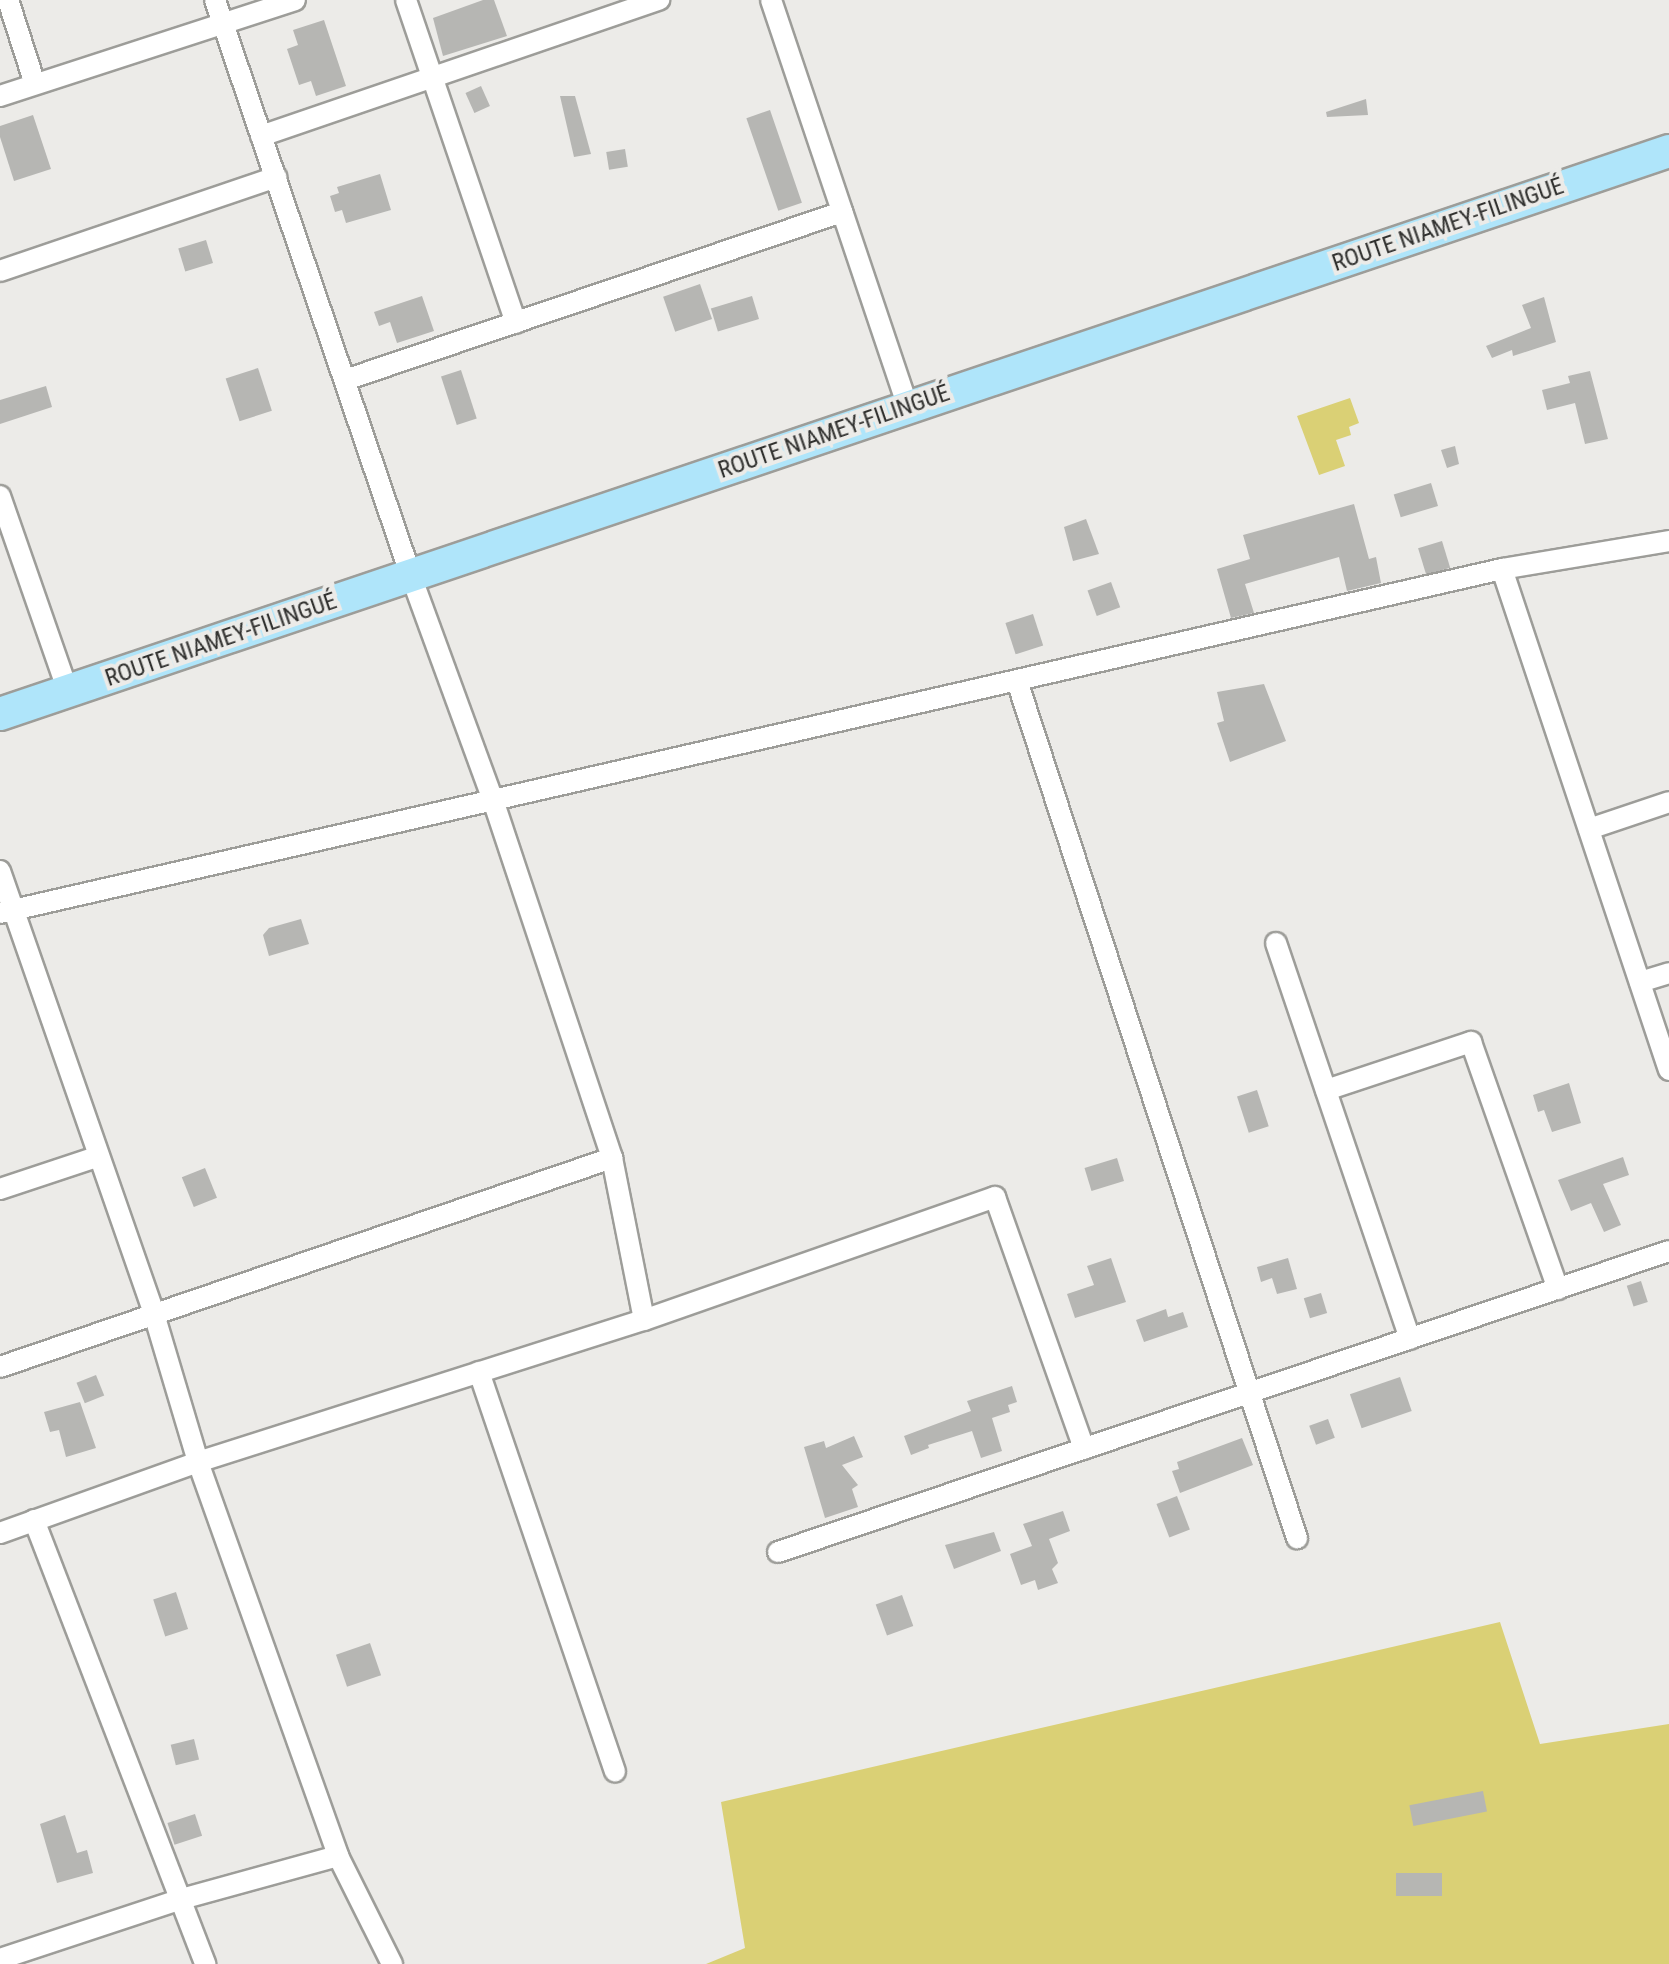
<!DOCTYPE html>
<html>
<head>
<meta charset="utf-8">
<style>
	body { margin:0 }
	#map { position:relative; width:1669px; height:1964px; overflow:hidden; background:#ecebe8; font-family:"Roboto Condensed",sans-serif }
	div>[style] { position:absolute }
	.green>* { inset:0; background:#dad075 }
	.building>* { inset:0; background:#b6b6b3; transform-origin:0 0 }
	.roads { filter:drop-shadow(2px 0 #9d9d99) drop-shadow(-2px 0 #9d9d99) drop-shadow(0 2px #9d9d99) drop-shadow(0 -2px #9d9d99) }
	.street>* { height:20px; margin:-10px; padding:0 10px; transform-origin:10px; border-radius:10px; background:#fff }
	.primary>* { height:32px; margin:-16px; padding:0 16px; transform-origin:16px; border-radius:16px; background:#afe5fa }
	span { translate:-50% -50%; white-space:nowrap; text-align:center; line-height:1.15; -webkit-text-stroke:8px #ecebe8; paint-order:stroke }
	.street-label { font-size:24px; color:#31312f }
</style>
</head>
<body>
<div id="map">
	<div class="green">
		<i style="clip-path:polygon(1350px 398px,1359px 423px,1349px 427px,1351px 435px,1336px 440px,1345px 466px,1319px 475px,1297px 416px)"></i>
		<i style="clip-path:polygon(1500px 1622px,1540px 1744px,1669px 1724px,1669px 1964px,706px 1964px,745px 1948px,721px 1802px)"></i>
	</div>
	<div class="building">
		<i style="clip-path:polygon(483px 0,494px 0,507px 36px,443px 56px,433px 18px)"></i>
		<i style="clip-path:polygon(324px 20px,346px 86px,316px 96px,311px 81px,299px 85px,287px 49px,298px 45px,293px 30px)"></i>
		<i style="left:481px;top:86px;width:22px;height:17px;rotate:66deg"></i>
		<i style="clip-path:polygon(560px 96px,575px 96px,591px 154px,574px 157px)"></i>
		<i style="clip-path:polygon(1366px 99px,1368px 115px,1327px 117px,1326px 112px)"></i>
		<i style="left:770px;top:110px;width:98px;height:25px;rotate:71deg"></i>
		<i style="clip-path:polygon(33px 115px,51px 169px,14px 181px,0 137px,0 126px)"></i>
		<i style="left:625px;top:149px;width:18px;height:19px;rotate:81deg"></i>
		<i style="clip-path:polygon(380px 174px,391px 210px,346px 223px,342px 210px,335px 212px,330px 196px,339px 193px,337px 187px)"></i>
		<i style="left:206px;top:240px;width:24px;height:29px;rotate:73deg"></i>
		<i style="left:700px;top:284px;width:37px;height:39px;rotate:71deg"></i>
		<i style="clip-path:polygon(422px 296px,434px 331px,397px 343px,390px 322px,379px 326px,374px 312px)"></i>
		<i style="left:752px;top:296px;width:24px;height:43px;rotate:73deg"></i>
		<i style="clip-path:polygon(1544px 297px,1556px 342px,1513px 356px,1512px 350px,1492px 358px,1486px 346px,1531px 328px,1522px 305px)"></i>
		<i style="left:258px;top:368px;width:45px;height:34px;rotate:72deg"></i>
		<i style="left:461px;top:370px;width:51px;height:21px;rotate:72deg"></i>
		<i style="clip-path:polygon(1590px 371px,1608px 439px,1585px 444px,1575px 403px,1547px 410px,1542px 390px,1570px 383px,1568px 376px)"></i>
		<i style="clip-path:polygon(46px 386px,52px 407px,0 424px,0 400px)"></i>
		<i style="clip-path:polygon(1455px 446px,1459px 464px,1447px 468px,1441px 450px)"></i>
		<i style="left:1431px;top:483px;width:24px;height:39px;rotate:73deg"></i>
		<i style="clip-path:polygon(1354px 504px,1369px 559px,1376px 557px,1381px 583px,1347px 591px,1339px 557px,1245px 584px,1254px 613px,1231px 618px,1217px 569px,1250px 559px,1243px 535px)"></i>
		<i style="clip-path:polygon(1086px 519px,1099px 554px,1073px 561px,1064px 527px)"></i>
		<i style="left:1442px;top:541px;width:28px;height:25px;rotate:73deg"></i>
		<i style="left:1111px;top:582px;width:27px;height:25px;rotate:70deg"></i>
		<i style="left:1033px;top:614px;width:33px;height:29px;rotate:72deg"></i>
		<i style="clip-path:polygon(1264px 684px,1286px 741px,1230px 762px,1217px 723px,1224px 721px,1217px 692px)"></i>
		<i style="clip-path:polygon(301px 919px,309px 944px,269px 956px,263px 935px,269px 928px)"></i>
		<i style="clip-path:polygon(1569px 1083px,1581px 1123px,1552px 1132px,1544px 1110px,1538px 1112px,1533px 1095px)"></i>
		<i style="left:1257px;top:1090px;width:38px;height:21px;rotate:72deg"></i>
		<i style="clip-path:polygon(1623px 1157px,1629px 1175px,1603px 1184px,1621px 1225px,1604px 1232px,1591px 1203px,1571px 1211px,1558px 1180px)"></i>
		<i style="left:1117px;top:1158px;width:24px;height:34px;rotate:73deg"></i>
		<i style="left:205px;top:1168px;width:32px;height:25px;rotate:68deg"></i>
		<i style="clip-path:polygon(1111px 1258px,1126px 1302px,1075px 1318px,1067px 1294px,1094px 1285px,1087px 1266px)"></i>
		<i style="clip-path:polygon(1288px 1258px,1297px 1289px,1277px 1294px,1272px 1278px,1261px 1282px,1257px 1267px)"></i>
		<i style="left:1641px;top:1281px;width:22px;height:15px;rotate:72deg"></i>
		<i style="left:1321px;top:1293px;width:21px;height:18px;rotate:73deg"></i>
		<i style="clip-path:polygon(1166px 1309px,1168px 1317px,1183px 1312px,1188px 1327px,1144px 1342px,1136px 1320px)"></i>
		<i style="left:96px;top:1375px;width:22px;height:21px;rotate:68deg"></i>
		<i style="left:1400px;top:1377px;width:36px;height:53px;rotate:71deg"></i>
		<i style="clip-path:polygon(1012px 1386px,1017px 1402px,1008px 1405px,1010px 1412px,992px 1418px,1002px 1451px,981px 1458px,972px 1431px,928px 1445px,929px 1448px,911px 1455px,904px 1436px,971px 1411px,967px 1401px)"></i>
		<i style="clip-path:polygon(80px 1402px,96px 1448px,66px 1457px,59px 1430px,50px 1432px,44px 1412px)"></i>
		<i style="left:1328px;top:1419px;width:20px;height:20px;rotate:70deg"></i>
		<i style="clip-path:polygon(854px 1436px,863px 1457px,842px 1465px,858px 1485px,852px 1489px,858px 1507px,825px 1518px,804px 1447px,824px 1441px,826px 1448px)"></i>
		<i style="clip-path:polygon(1242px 1438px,1253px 1465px,1180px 1493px,1172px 1471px,1179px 1469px,1177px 1462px)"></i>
		<i style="left:1177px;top:1496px;width:36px;height:22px;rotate:69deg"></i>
		<i style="clip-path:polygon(1063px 1511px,1070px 1531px,1049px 1539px,1058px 1563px,1052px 1569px,1058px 1583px,1038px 1590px,1035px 1580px,1021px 1585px,1010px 1554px,1032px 1546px,1023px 1524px)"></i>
		<i style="clip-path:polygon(994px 1532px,1001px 1551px,954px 1569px,945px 1545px)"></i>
		<i style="left:176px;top:1592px;width:39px;height:24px;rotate:72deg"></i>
		<i style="left:902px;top:1595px;width:33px;height:28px;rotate:70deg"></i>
		<i style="left:370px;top:1643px;width:34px;height:36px;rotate:71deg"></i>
		<i style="left:194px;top:1739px;width:21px;height:24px;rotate:76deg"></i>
		<i style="left:1483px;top:1791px;width:21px;height:75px;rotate:79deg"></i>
		<i style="left:195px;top:1814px;width:23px;height:29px;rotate:72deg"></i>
		<i style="clip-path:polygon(65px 1815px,77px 1853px,87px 1850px,93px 1873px,57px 1883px,40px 1824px)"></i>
		<i style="left:1396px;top:1873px;width:46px;height:23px"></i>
	</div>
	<div class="roads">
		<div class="street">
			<i style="left:8px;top:0;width:88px;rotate:72.2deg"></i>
			<i style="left:215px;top:0;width:608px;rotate:71.21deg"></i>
			<i style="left:411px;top:576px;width:239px;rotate:69.9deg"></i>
			<i style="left:493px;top:800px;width:377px;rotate:71.6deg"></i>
			<i style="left:612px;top:1158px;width:165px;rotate:78.8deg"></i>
			<i style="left:406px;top:0;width:341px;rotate:71.2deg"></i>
			<i style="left:771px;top:0;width:429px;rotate:71.4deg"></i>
			<i style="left:0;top:96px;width:310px;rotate:-18deg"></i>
			<i style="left:261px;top:136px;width:421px;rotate:-18.9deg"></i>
			<i style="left:0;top:271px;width:292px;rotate:-18.8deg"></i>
			<i style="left:345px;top:380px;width:525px;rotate:-18.68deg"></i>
			<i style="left:0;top:496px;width:207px;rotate:70.8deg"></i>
			<i style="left:1502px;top:569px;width:528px;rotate:71.57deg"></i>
			<i style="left:1017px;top:681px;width:902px;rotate:71.91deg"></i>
			<i style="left:1589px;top:829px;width:84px;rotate:-18.6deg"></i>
			<i style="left:0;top:871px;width:469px;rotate:70.8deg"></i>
			<i style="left:154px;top:1314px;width:154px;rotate:73.4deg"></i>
			<i style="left:198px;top:1462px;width:418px;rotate:70.4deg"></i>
			<i style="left:338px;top:1856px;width:121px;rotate:63.4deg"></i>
			<i style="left:0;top:913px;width:1541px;rotate:-12.9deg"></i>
			<i style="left:1502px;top:569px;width:169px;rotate:-9.5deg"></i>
			<i style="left:1276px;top:943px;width:418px;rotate:71.3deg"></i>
			<i style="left:1640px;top:982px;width:30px;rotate:-17deg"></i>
			<i style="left:1326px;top:1090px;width:153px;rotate:-18.3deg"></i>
			<i style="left:1471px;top:1042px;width:262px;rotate:70.6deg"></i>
			<i style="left:0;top:1189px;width:104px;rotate:-18.4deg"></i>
			<i style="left:0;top:1367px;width:647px;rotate:-18.86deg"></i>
			<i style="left:479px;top:1372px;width:422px;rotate:71.2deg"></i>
			<i style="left:34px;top:1520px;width:476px;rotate:68.9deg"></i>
			<i style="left:0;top:1533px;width:210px;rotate:-19.7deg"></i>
			<i style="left:198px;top:1462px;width:468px;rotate:-17.7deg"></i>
			<i style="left:644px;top:1320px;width:372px;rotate:-19.3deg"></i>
			<i style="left:995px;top:1197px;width:267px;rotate:70.5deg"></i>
			<i style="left:778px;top:1552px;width:940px;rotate:-18.67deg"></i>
			<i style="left:0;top:1959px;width:188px;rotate:-18.3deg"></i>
			<i style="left:178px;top:1900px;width:166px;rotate:-15.4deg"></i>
		</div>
		<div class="primary">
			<i style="left:0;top:714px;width:1761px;rotate:-18.64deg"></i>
		</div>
	</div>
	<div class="street-label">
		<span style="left:1448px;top:225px;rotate:-19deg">ROUTE NIAMEY-FILINGUÉ</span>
		<span style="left:834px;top:432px;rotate:-19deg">ROUTE NIAMEY-FILINGUÉ</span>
		<span style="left:221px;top:640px;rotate:-19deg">ROUTE NIAMEY-FILINGUÉ</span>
	</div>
</div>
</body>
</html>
